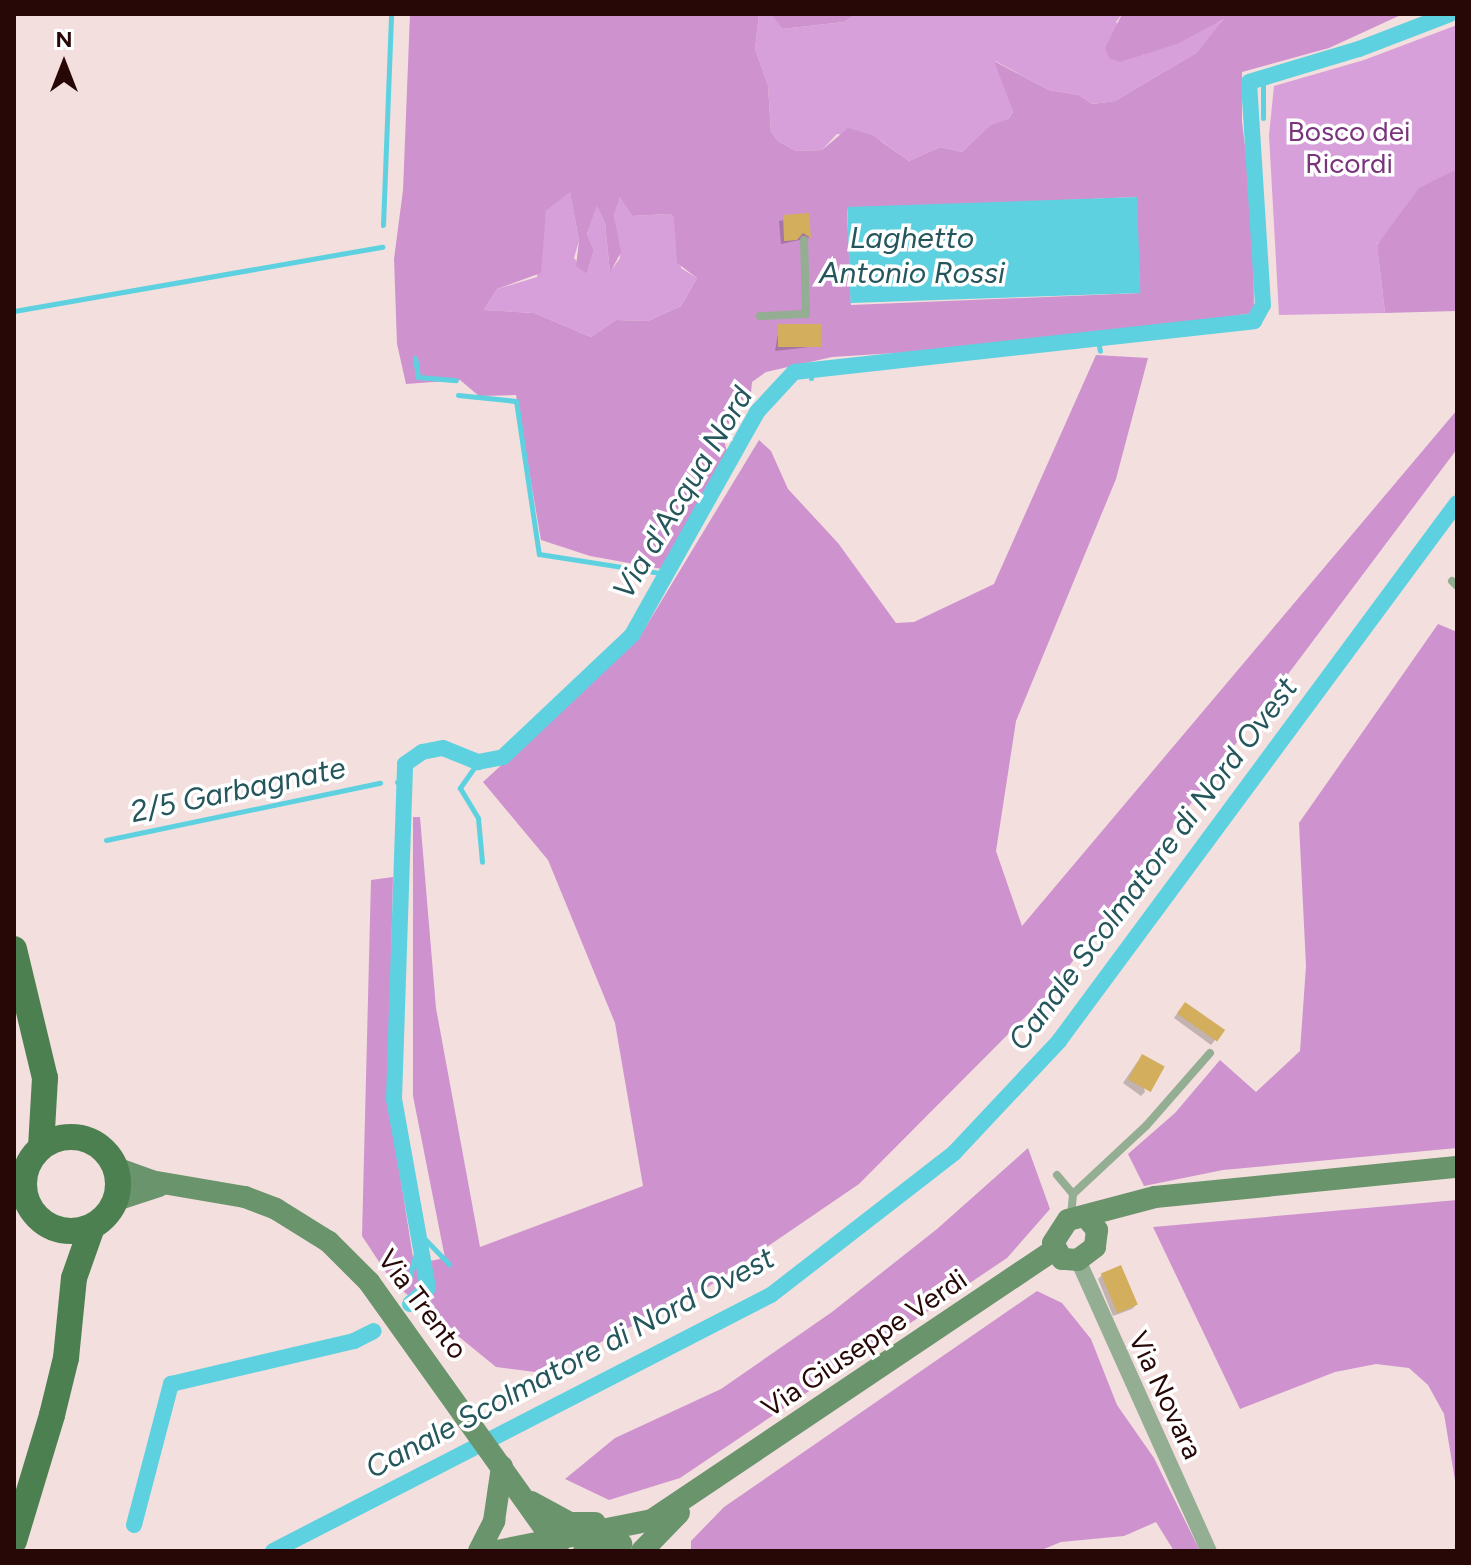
<!DOCTYPE html>
<html>
<head>
<meta charset="utf-8">
<style>
	body { margin:0 }
	#map { position:relative; width:1471px; height:1565px; overflow:hidden; background:#f3dfdd; font-family:Figtree,sans-serif }
	div>[style] { position:absolute }
	.green>* { inset:0; background:#d8a0da }
	.forest>* { inset:0; background:#ce93cf }
	.water>* { inset:0; background:#5dd1df; transform-origin:0 0 }
	.shadow>* { inset:0; background:#0003 }
	.stream>* { height:5px; margin:-2.5px; padding:0 2.5px; transform-origin:2.5px; border-radius:2.5px; background:#5dd1df }
	.canal>* { height:16px; margin:-8px; padding:0 8px; transform-origin:8px; border-radius:8px; background:#5dd1df }
	.building>* { inset:0; background:#d3ae5c; transform-origin:0 0 }
	.lane>* { height:8px; margin:-4px; padding:0 4px; transform-origin:4px; border-radius:4px; background:#93ae93 }
	.street>* { height:16px; margin:-8px; padding:0 8px; transform-origin:8px; border-radius:8px; background:#93ae93 }
	.secondary>* { height:22px; margin:-11px; padding:0 11px; transform-origin:11px; border-radius:11px; background:#6a946c }
	.primary>* { height:26px; margin:-13px; padding:0 13px; transform-origin:13px; border-radius:13px; background:#4c8050 }
	.primary>.ring { margin:-13px; padding:0; box-sizing:content-box; background:none; border:26px solid #4c8050; border-radius:50% }
	span { translate:-50% -50%; white-space:nowrap; text-align:center; line-height:1.15; -webkit-text-stroke:7px #fff; paint-order:stroke }
	.park-label { font-size:28px; color:#79347c }
	.street-label { font-size:28px; color:#280807 }
	.water-label { font-size:30px; color:#24565c; font-style:italic }
	.frame { position:absolute; inset:0; border:16px solid #280807; pointer-events:none }
	.north { position:absolute; left:24px; top:24px; width:80px; height:80px; -webkit-text-stroke:6px #fff; paint-order:stroke; rotate:0deg; font-size:22px; font-weight:700; line-height:32px; text-align:center; color:#280807 }
	.north::after { content:''; display:block; margin:auto; width:28px; height:36px; background:#280807; clip-path:polygon(50% 0,100% 100%,50% 72%,0 100%) }
</style>
</head>
<body>
<div id="map">
	<div class="green">
		<i style="clip-path:polygon(759px 14px,772px 14px,782px 29px,844px 22px,857px 14px,1122px 14px,1116px 22px,1142px 55px,1225px 19px,1196px 53px,1115px 101px,1092px 104px,1079px 95px,1049px 90px,995px 61px,1013px 112px,1007px 120px,990px 125px,962px 152px,940px 147px,909px 161px,881px 141px,837px 134px,822px 150px,796px 151px,778px 141px,771px 132px,768px 85px,755px 49px)"></i>
		<i style="clip-path:polygon(1457px 25px,1457px 169px,1377px 244px,1385px 313px,1279px 315px,1269px 135px,1274px 86px,1364px 60px)"></i>
		<i style="clip-path:polygon(570px 191px,579px 241px,574px 258px,587px 274px,594px 250px,587px 234px,597px 205px,605px 223px,610px 272px,620px 258px,614px 216px,620px 196px,632px 216px,670px 214px,675px 219px,681px 268px,697px 278px,681px 306px,648px 321px,616px 320px,591px 337px,534px 313px,484px 310px,497px 289px,537px 277px,546px 211px)"></i>
	</div>
	<div class="forest">
		<i style="clip-path:polygon(evenodd,410px 14px,759px 14px,755px 49px,768px 85px,771px 132px,778px 141px,796px 151px,822px 150px,848px 128px,872px 135px,909px 161px,940px 147px,962px 152px,990px 125px,1008px 119px,1013px 112px,994px 61px,1049px 90px,1079px 95px,1092px 104px,1115px 101px,1196px 53px,1224px 19px,1177px 44px,1120px 62px,1109px 58px,1105px 48px,1122px 14px,1403px 14px,1329px 48px,1242px 72px,1242px 122px,1253px 210px,1254px 313px,1021px 345px,832px 357px,766px 372px,752px 382px,751px 393px,729px 423px,723px 438px,728px 454px,662px 569px,590px 556px,541px 540px,516px 395px,479px 396px,460px 380px,406px 384px,397px 344px,394px 259px,403px 190px,410px 14px,570px 192px,579px 241px,576px 266px,587px 274px,594px 250px,587px 234px,597px 206px,605px 223px,610px 273px,621px 252px,614px 216px,620px 197px,632px 216px,670px 214px,674px 218px,677px 263px,697px 278px,681px 306px,648px 321px,616px 320px,591px 337px,534px 313px,484px 310px,497px 289px,541px 273px,546px 211px,570px 192px,410px 14px,1136px 197px,1140px 293px,851px 305px,847px 209px,1136px 197px)"></i>
		<i style="clip-path:polygon(857px 14px,844px 22px,782px 29px,772px 15px)"></i>
		<i style="clip-path:polygon(1457px 169px,1457px 311px,1385px 313px,1377px 245px,1419px 188px)"></i>
		<i style="clip-path:polygon(1096px 355px,1148px 358px,1116px 479px,1016px 721px,996px 851px,1022px 926px,1457px 410px,1457px 449px,1048px 994px,859px 1184px,708px 1287px,570px 1358px,535px 1372px,496px 1367px,393px 1283px,362px 1236px,371px 880px,393px 877px,388px 1098px,414px 1264px,445px 1258px,413px 1096px,413px 817px,420px 817px,436px 1008px,480px 1247px,643px 1186px,615px 1023px,548px 860px,483px 782px,639px 638px,759px 440px,771px 451px,788px 489px,838px 543px,896px 623px,914px 622px,994px 584px)"></i>
		<i style="clip-path:polygon(1438px 624px,1457px 632px,1457px 1148px,1223px 1170px,1144px 1186px,1128px 1154px,1175px 1113px,1220px 1060px,1256px 1092px,1300px 1051px,1306px 966px,1299px 823px)"></i>
		<i style="clip-path:polygon(1028px 1148px,1050px 1209px,1007px 1258px,680px 1478px,609px 1500px,565px 1479px,615px 1438px,721px 1389px,832px 1312px,937px 1229px)"></i>
		<i style="clip-path:polygon(1457px 1200px,1457px 1492px,1444px 1414px,1428px 1385px,1409px 1368px,1376px 1364px,1335px 1372px,1240px 1409px,1153px 1227px)"></i>
		<i style="clip-path:polygon(1037px 1291px,1062px 1303px,1091px 1339px,1117px 1405px,1154px 1458px,1200px 1551px,1174px 1551px,1156px 1522px,1124px 1536px,1061px 1542px,1039px 1551px,691px 1551px,691px 1541px,724px 1507px)"></i>
	</div>
	<div class="water">
		<i style="left:1137px;top:197px;width:96px;height:290px;rotate:88deg"></i>
	</div>
	<div class="shadow">
		<i style="clip-path:polygon(807px 215px,809px 238px,781px 244px,779px 221px)"></i>
		<i style="clip-path:polygon(779px 328px,819px 346px,775px 351px)"></i>
		<i style="clip-path:polygon(1181px 1008px,1222px 1031px,1211px 1045px,1174px 1018px)"></i>
		<i style="clip-path:polygon(1138px 1061px,1145px 1092px,1141px 1096px,1123px 1083px)"></i>
		<i style="clip-path:polygon(1102px 1275px,1136px 1305px,1132px 1309px,1113px 1316px,1098px 1279px)"></i>
	</div>
	<div class="stream">
		<i style="left:1263px;top:118px;width:42px;rotate:-90deg"></i>
		<i style="left:383px;top:225px;width:211px;rotate:-87.8deg"></i>
		<i style="left:14px;top:311px;width:374px;rotate:-9.9deg"></i>
		<i style="left:1098px;top:341px;width:10px;rotate:79deg"></i>
		<i style="left:415px;top:358px;width:19px;rotate:81deg"></i>
		<i style="left:418px;top:377px;width:38px;rotate:5deg"></i>
		<i style="left:811px;top:366px;width:12px;rotate:90deg"></i>
		<i style="left:458px;top:395px;width:58px;rotate:5.9deg"></i>
		<i style="left:516px;top:401px;width:155px;rotate:81.5deg"></i>
		<i style="left:539px;top:554px;width:130px;rotate:8.9deg"></i>
		<i style="left:478px;top:762px;width:32px;rotate:125deg"></i>
		<i style="left:460px;top:788px;width:35px;rotate:59deg"></i>
		<i style="left:478px;top:818px;width:44px;rotate:84.8deg"></i>
		<i style="left:397px;top:782px;width:5px"></i>
		<i style="left:106px;top:840px;width:280px;rotate:-11.8deg"></i>
		<i style="left:418px;top:1232px;width:45px;rotate:45.9deg"></i>
		<i style="left:409px;top:1279px;width:38px;rotate:-75deg"></i>
	</div>
	<div class="canal">
		<i style="left:410px;top:1304px;width:24px;rotate:-42deg"></i>
		<i style="left:428px;top:1288px;width:192px;rotate:-100.2deg"></i>
		<i style="left:394px;top:1099px;width:335px;rotate:-88.1deg"></i>
		<i style="left:405px;top:764px;width:21px;rotate:-35deg"></i>
		<i style="left:422px;top:752px;width:21px;rotate:-11deg"></i>
		<i style="left:443px;top:748px;width:38px;rotate:22deg"></i>
		<i style="left:478px;top:762px;width:25px;rotate:-11deg"></i>
		<i style="left:503px;top:757px;width:178px;rotate:-43.4deg"></i>
		<i style="left:632px;top:635px;width:256px;rotate:-60.7deg"></i>
		<i style="left:757px;top:412px;width:54px;rotate:-47.2deg"></i>
		<i style="left:794px;top:372px;width:463px;rotate:-6.3deg"></i>
		<i style="left:1254px;top:321px;width:18px;rotate:-61deg"></i>
		<i style="left:1263px;top:305px;width:223px;rotate:-93.6deg"></i>
		<i style="left:1249px;top:82px;width:115px;rotate:-16.7deg"></i>
		<i style="left:1359px;top:49px;width:97px;rotate:-21deg"></i>
		<i style="left:134px;top:1525px;width:146px;rotate:-75.3deg"></i>
		<i style="left:171px;top:1384px;width:188px;rotate:-13.2deg"></i>
		<i style="left:354px;top:1341px;width:22px;rotate:-27deg"></i>
		<i style="left:273px;top:1551px;width:560px;rotate:-27.21deg"></i>
		<i style="left:771px;top:1295px;width:232px;rotate:-37.8deg"></i>
		<i style="left:954px;top:1153px;width:154px;rotate:-46.8deg"></i>
		<i style="left:1059px;top:1041px;width:669px;rotate:-53.51deg"></i>
	</div>
	<div class="building">
		<i style="clip-path:polygon(809px 213px,811px 238px,803px 233px,797px 240px,784px 241px,783px 215px)"></i>
		<i style="left:821px;top:324px;width:23px;height:43px;rotate:90deg"></i>
		<i style="left:1185px;top:1002px;width:49px;height:14px;rotate:35deg"></i>
		<i style="left:1142px;top:1054px;width:26px;height:29px;rotate:29deg"></i>
		<i style="left:1121px;top:1265px;width:43px;height:22px;rotate:67deg"></i>
	</div>
	<div class="lane">
		<i style="left:760px;top:316px;width:46px;rotate:-2.5deg"></i>
		<i style="left:806px;top:314px;width:74px;rotate:-91.5deg"></i>
		<i style="left:1452px;top:581px;width:7px;rotate:45deg"></i>
		<i style="left:1057px;top:1175px;width:25px;rotate:50deg"></i>
		<i style="left:1073px;top:1194px;width:24px;rotate:95deg"></i>
		<i style="left:1073px;top:1194px;width:100px;rotate:-43deg"></i>
		<i style="left:1146px;top:1126px;width:97px;rotate:-48.8deg"></i>
	</div>
	<div class="street">
		<i style="left:14px;top:1188px;width:10px;rotate:-29deg"></i>
		<i style="left:14px;top:1202px;width:12px"></i>
		<i style="left:1078px;top:1260px;width:319px;rotate:65.8deg"></i>
	</div>
	<div class="secondary">
		<i style="left:116px;top:1168px;width:37px;rotate:20deg"></i>
		<i style="left:151px;top:1181px;width:95px;rotate:9.7deg"></i>
		<i style="left:245px;top:1197px;width:33px;rotate:21deg"></i>
		<i style="left:276px;top:1209px;width:62px;rotate:31.9deg"></i>
		<i style="left:329px;top:1242px;width:57px;rotate:45deg"></i>
		<i style="left:369px;top:1282px;width:325px;rotate:54.5deg"></i>
		<i style="left:116px;top:1200px;width:45px;rotate:-18deg"></i>
		<i style="left:1086px;top:1217px;width:17px;rotate:50deg"></i>
		<i style="left:1097px;top:1230px;width:17px;rotate:97deg"></i>
		<i style="left:1095px;top:1247px;width:21px;rotate:143deg"></i>
		<i style="left:1078px;top:1260px;width:16px;rotate:-176deg"></i>
		<i style="left:1062px;top:1259px;width:18px;rotate:-119deg"></i>
		<i style="left:1053px;top:1243px;width:27px;rotate:-57deg"></i>
		<i style="left:1068px;top:1220px;width:90px;rotate:-14.8deg"></i>
		<i style="left:1155px;top:1197px;width:303px;rotate:-5.7deg"></i>
		<i style="left:531px;top:1502px;width:44px;rotate:28.3deg"></i>
		<i style="left:570px;top:1523px;width:25px"></i>
		<i style="left:479px;top:1551px;width:34px;rotate:-63deg"></i>
		<i style="left:494px;top:1521px;width:55px;rotate:-81.6deg"></i>
		<i style="left:497px;top:1551px;width:158px;rotate:-11.3deg"></i>
		<i style="left:652px;top:1520px;width:484px;rotate:-33.9deg"></i>
		<i style="left:584px;top:1551px;width:38px;rotate:-11deg"></i>
		<i style="left:642px;top:1551px;width:53px;rotate:-45.8deg"></i>
	</div>
	<div class="primary">
		<i style="left:14px;top:949px;width:133px;rotate:76.5deg"></i>
		<i style="left:45px;top:1078px;width:69px;rotate:93.3deg"></i>
		<i class="ring" style="left:24px;top:1137px;width:68px;height:68px"></i>
		<i style="left:14px;top:1541px;width:132px;rotate:-73.2deg"></i>
		<i style="left:52px;top:1415px;width:59px;rotate:-76.2deg"></i>
		<i style="left:66px;top:1358px;width:80px;rotate:-84.3deg"></i>
		<i style="left:74px;top:1278px;width:54px;rotate:-70.6deg"></i>
	</div>
	<div class="park-label">
		<span style="left:1349px;top:147px">Bosco dei<br>Ricordi</span>
	</div>
	<div class="street-label">
		<span style="left:423px;top:1304px;rotate:53deg">Via Trento</span>
		<span style="left:864px;top:1343px;rotate:-34deg">Via Giuseppe Verdi</span>
		<span style="left:1166px;top:1395px;rotate:65deg">Via Novara</span>
	</div>
	<div class="water-label">
		<span style="left:912px;top:255px">Laghetto<br>Antonio Rossi</span>
		<span style="left:683px;top:493px;rotate:-59deg">Via d'Acqua Nord</span>
		<span style="left:238px;top:790px;rotate:-12deg">2/5 Garbagnate</span>
		<span style="left:1153px;top:864px;rotate:-53deg">Canale Scolmatore di Nord Ovest</span>
		<span style="left:570px;top:1363px;rotate:-28deg">Canale Scolmatore di Nord Ovest</span>
	</div>
	<div class="frame"></div>
	<div class="north">N</div>
</div>
</body>
</html>
